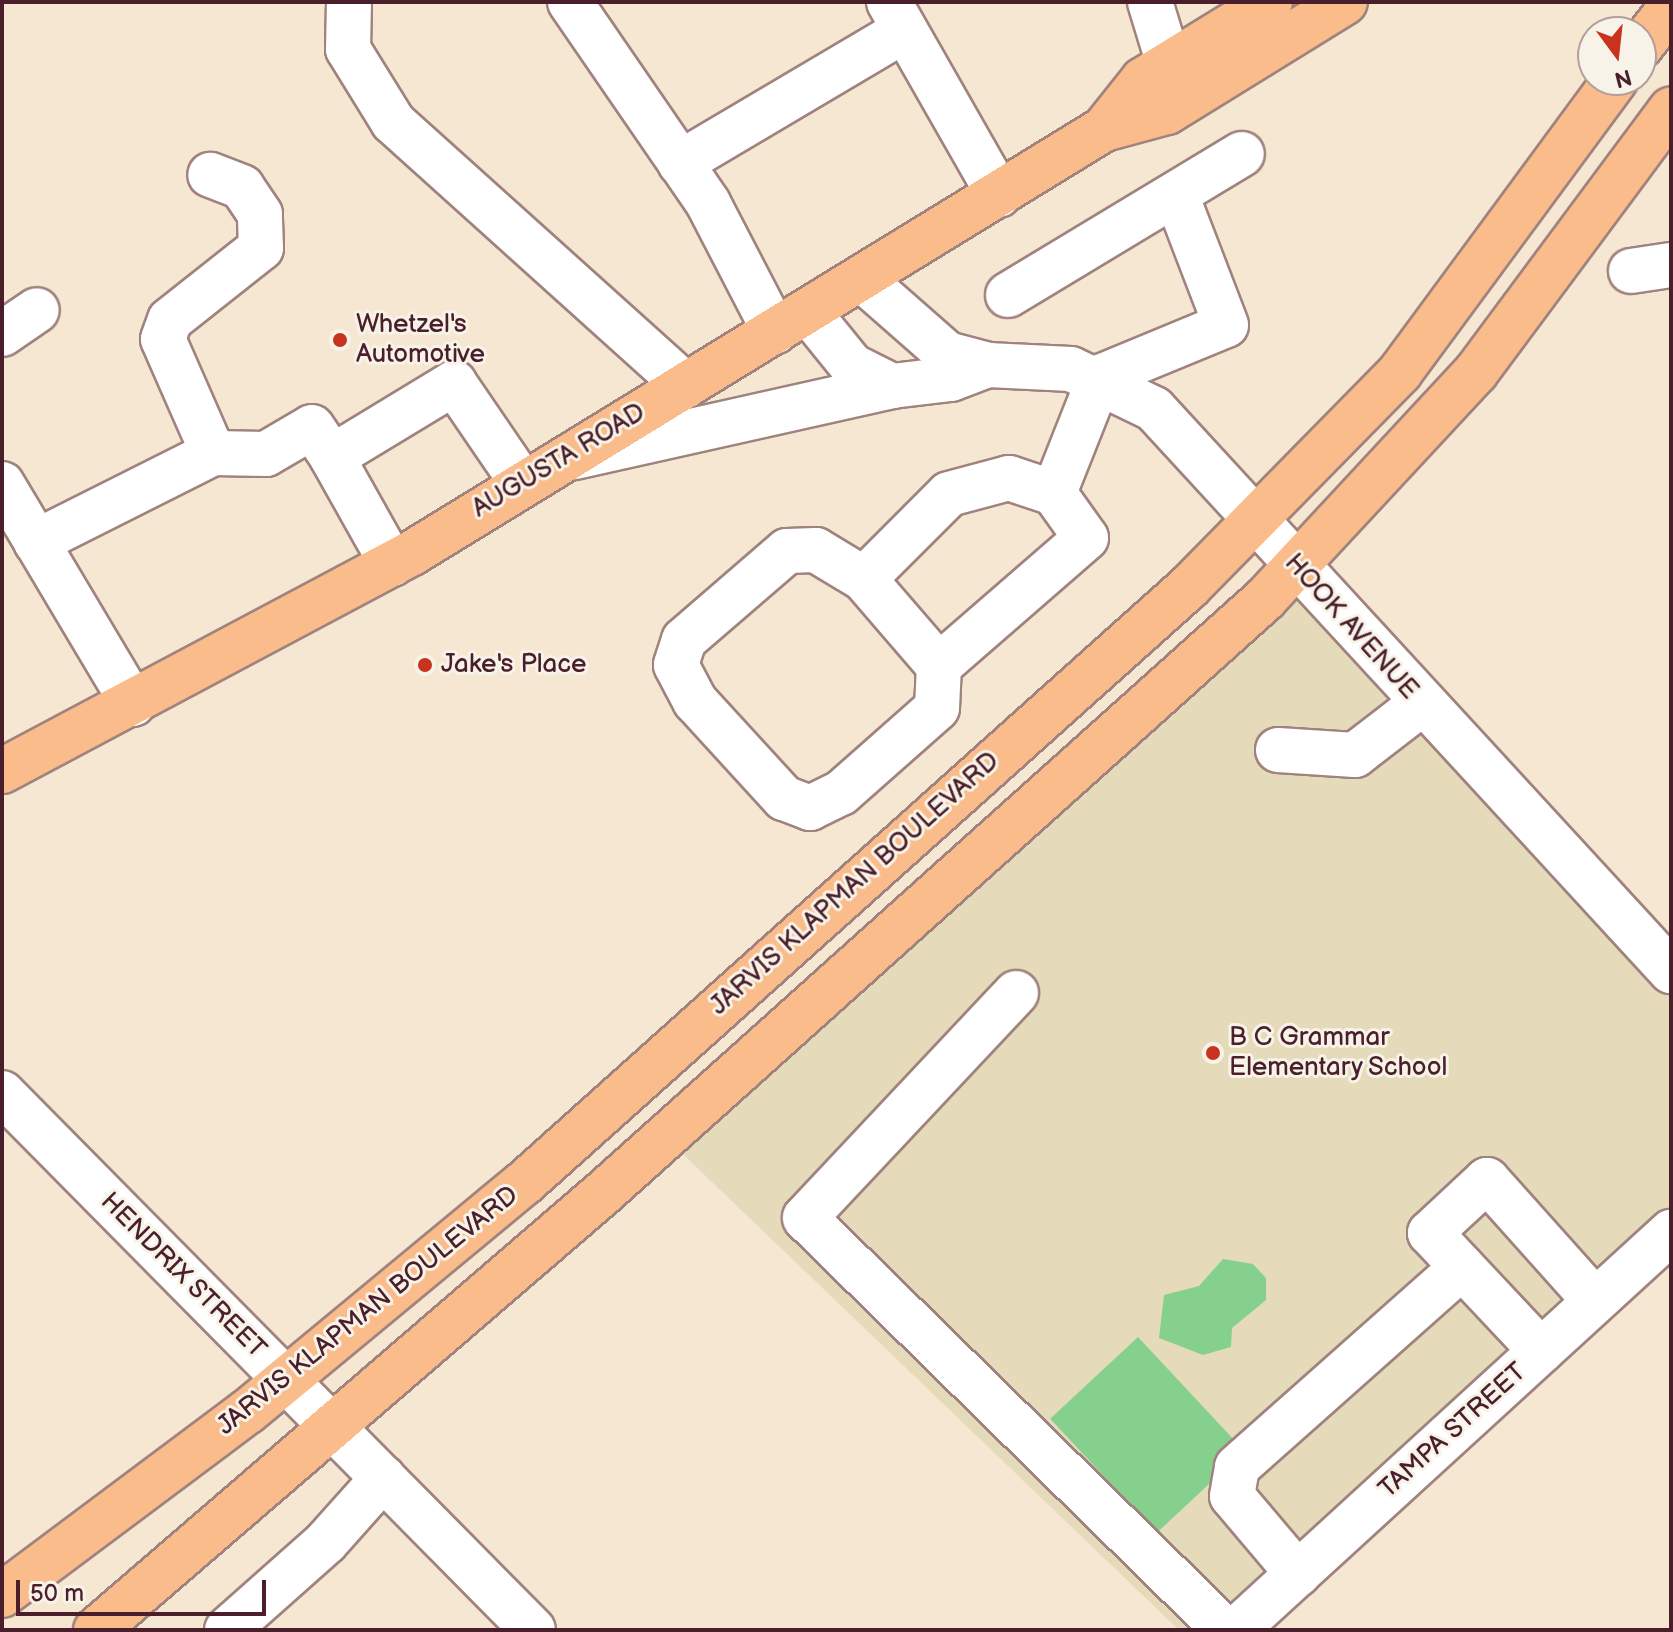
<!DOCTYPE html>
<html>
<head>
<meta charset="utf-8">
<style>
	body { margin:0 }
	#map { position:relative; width:1673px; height:1632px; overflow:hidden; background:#f5e7d2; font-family:"Balsamiq Sans",sans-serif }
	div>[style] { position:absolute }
	.built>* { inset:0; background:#e5dbba }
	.green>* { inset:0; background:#85d08d; transform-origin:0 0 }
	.roads { filter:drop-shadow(2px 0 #a0837e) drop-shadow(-2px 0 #a0837e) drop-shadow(0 2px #a0837e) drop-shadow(0 -2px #a0837e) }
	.minor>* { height:44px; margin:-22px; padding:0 22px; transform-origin:22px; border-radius:22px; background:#fff }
	.major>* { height:44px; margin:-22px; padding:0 22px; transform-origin:22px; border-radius:22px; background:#fabc8b }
	.highway>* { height:44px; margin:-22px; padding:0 22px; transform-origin:22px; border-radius:22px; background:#fabc8b }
	.dots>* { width:22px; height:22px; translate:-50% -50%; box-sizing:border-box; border:4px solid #f7f3e8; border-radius:50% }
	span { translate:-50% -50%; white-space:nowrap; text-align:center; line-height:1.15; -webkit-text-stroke:6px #f7f3e8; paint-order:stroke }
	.poi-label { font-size:26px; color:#4a1f2b }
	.left { translate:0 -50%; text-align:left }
	.street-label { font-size:26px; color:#4a1f2b }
	.frame { position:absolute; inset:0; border:4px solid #4a1f2b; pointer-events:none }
	.north { position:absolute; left:1577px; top:16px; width:80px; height:80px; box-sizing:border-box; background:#f7f3e8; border:2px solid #b29e9c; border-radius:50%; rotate:165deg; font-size:22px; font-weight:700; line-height:32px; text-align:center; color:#4a1f2b }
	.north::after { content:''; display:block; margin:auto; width:28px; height:36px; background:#c8321e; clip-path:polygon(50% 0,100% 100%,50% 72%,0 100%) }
	.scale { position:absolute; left:16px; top:1580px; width:250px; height:36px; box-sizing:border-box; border:4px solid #4a1f2b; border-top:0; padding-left:10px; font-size:24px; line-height:28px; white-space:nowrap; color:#4a1f2b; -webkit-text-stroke:6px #f7f3e8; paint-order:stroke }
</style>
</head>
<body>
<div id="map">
	<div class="built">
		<i style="clip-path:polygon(1296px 567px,1671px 970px,1671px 1232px,1236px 1630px,1179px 1630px,664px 1136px)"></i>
	</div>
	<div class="green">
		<i style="clip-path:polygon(1223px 1259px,1253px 1264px,1266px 1278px,1266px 1300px,1232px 1328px,1231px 1347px,1203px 1355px,1159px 1338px,1164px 1295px,1199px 1286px)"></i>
		<i style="left:1138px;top:1337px;width:156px;height:120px;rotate:47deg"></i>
	</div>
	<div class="roads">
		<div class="minor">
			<i style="left:349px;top:2px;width:47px;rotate:91.2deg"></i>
			<i style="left:348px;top:49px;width:86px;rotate:58.3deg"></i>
			<i style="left:393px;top:122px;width:394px;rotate:42deg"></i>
			<i style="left:570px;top:2px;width:244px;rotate:55.5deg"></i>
			<i style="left:708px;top:203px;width:145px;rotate:62.6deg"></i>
			<i style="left:889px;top:2px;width:222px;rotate:60.3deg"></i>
			<i style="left:1150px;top:2px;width:65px;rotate:73deg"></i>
			<i style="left:680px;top:163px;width:261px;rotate:-30.6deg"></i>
			<i style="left:1631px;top:271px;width:40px;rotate:-8.5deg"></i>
			<i style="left:864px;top:281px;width:111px;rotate:41.3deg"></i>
			<i style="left:947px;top:354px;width:42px;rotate:15deg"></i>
			<i style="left:988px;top:365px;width:83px;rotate:2.8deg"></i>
			<i style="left:1071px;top:369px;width:92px;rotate:25.7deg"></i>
			<i style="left:1154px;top:409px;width:764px;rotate:47.39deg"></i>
			<i style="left:1008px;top:295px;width:273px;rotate:-31.1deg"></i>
			<i style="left:809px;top:313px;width:68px;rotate:50.9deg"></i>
			<i style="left:852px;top:366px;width:45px;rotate:26.6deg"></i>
			<i style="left:892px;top:386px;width:59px;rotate:-6.8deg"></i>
			<i style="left:951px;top:379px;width:40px;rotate:-21deg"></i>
			<i style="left:2px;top:334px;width:42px;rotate:-34.4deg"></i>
			<i style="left:213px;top:453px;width:53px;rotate:1.1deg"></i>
			<i style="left:266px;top:454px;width:53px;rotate:-30.4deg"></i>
			<i style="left:312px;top:427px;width:36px;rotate:56deg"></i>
			<i style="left:575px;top:457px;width:325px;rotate:-12.6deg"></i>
			<i style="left:2px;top:484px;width:256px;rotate:59.2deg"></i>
			<i style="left:1054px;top:493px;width:55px;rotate:54.6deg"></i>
			<i style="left:1086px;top:538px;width:195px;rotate:139deg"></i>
			<i style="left:939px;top:666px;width:115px;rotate:-130.8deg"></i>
			<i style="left:864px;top:579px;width:120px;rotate:-45deg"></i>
			<i style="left:949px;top:494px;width:62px;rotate:-14.9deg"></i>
			<i style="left:1009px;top:478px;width:47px;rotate:18.4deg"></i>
			<i style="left:1054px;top:493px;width:125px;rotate:-68.4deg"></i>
			<i style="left:1100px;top:377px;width:136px;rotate:-22.4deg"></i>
			<i style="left:1226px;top:325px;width:139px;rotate:-111deg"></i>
			<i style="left:36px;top:542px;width:198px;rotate:-26.7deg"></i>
			<i style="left:213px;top:453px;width:124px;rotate:-113.7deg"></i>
			<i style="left:163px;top:339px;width:20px;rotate:-70deg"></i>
			<i style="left:170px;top:320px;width:116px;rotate:-38.4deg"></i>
			<i style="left:261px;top:248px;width:34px;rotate:-92deg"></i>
			<i style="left:260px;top:214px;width:32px;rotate:-124deg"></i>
			<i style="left:242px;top:187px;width:34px;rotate:-159deg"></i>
			<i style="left:392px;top:564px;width:123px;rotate:-119.3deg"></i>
			<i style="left:332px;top:457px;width:143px;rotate:-31.2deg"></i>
			<i style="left:454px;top:383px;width:122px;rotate:55.7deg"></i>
			<i style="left:864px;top:579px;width:56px;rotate:-148.9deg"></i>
			<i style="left:816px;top:550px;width:29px;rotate:178deg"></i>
			<i style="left:787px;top:551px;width:136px;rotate:139.2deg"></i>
			<i style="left:684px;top:640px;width:26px;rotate:108deg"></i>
			<i style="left:676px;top:665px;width:41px;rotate:62.2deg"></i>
			<i style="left:695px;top:701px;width:132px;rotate:47.5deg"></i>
			<i style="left:784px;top:798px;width:28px;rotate:21deg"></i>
			<i style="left:810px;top:808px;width:34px;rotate:-26deg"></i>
			<i style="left:841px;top:793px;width:128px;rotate:-41.5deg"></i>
			<i style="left:937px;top:708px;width:42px;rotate:-87.3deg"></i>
			<i style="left:1278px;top:750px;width:77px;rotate:3.7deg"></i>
			<i style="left:1355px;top:755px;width:83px;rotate:-37.7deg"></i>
			<i style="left:1016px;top:993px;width:308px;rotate:133.2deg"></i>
			<i style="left:805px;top:1218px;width:588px;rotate:44.45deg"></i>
			<i style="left:2px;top:1093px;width:755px;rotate:45.32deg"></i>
			<i style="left:1541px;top:1351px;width:162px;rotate:-133.2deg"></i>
			<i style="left:1430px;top:1233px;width:78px;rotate:-42.9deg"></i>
			<i style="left:1487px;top:1180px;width:162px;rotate:48.2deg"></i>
			<i style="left:1298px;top:1574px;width:102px;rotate:-130.2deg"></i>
			<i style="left:1232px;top:1496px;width:29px;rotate:-80deg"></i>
			<i style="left:1237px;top:1467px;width:301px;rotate:-41.6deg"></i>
			<i style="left:227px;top:1630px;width:132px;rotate:-41.6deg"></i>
			<i style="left:326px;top:1542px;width:86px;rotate:-48.3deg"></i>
			<i style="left:1236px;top:1630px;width:590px;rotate:-42.46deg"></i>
		</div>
		<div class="major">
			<i style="left:1104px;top:129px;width:63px;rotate:-51.5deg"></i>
			<i style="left:1143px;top:80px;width:149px;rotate:-31.6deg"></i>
			<i style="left:2px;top:771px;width:464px;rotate:-28deg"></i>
			<i style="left:412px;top:553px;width:812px;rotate:-31.5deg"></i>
			<i style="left:1104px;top:129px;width:65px;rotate:-15.1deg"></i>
			<i style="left:1167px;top:112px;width:209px;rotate:-31.7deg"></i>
		</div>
		<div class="highway">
			<i style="left:1641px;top:46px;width:49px;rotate:-52.4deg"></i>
			<i style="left:2px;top:1595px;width:306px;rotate:-36.8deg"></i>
			<i style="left:247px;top:1412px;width:359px;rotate:-39.6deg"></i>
			<i style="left:524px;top:1183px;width:893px;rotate:-41.87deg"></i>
			<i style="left:1189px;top:587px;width:301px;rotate:-45.5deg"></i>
			<i style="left:1400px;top:372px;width:363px;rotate:-53.6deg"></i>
			<i style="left:96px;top:1630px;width:669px;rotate:-40.76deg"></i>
			<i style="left:603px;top:1193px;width:889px;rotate:-41.9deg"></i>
			<i style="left:1265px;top:599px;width:310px;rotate:-47.1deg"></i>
			<i style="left:1476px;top:372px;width:327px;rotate:-53.4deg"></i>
		</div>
	</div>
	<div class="dots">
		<i style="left:340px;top:340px;background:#c8321e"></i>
		<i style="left:425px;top:665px;background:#c8321e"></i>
		<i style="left:1213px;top:1053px;background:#c8321e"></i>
	</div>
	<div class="poi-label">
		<span class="left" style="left:356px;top:340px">Whetzel's<br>Automotive</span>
		<span class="left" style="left:441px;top:665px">Jake's Place</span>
		<span class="left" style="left:1229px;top:1053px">B C Grammar<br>Elementary School</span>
	</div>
	<div class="street-label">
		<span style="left:559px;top:461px;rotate:-31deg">AUGUSTA ROAD</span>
		<span style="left:1351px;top:627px;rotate:48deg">HOOK AVENUE</span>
		<span style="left:855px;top:884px;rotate:-42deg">JARVIS KLAPMAN BOULEVARD</span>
		<span style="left:183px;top:1276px;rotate:45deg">HENDRIX STREET</span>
		<span style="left:368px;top:1311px;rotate:-39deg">JARVIS KLAPMAN BOULEVARD</span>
		<span style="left:1453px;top:1431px;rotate:-42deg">TAMPA STREET</span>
	</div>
	<div class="frame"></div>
	<div class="north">N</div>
	<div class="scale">50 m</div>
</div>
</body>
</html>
